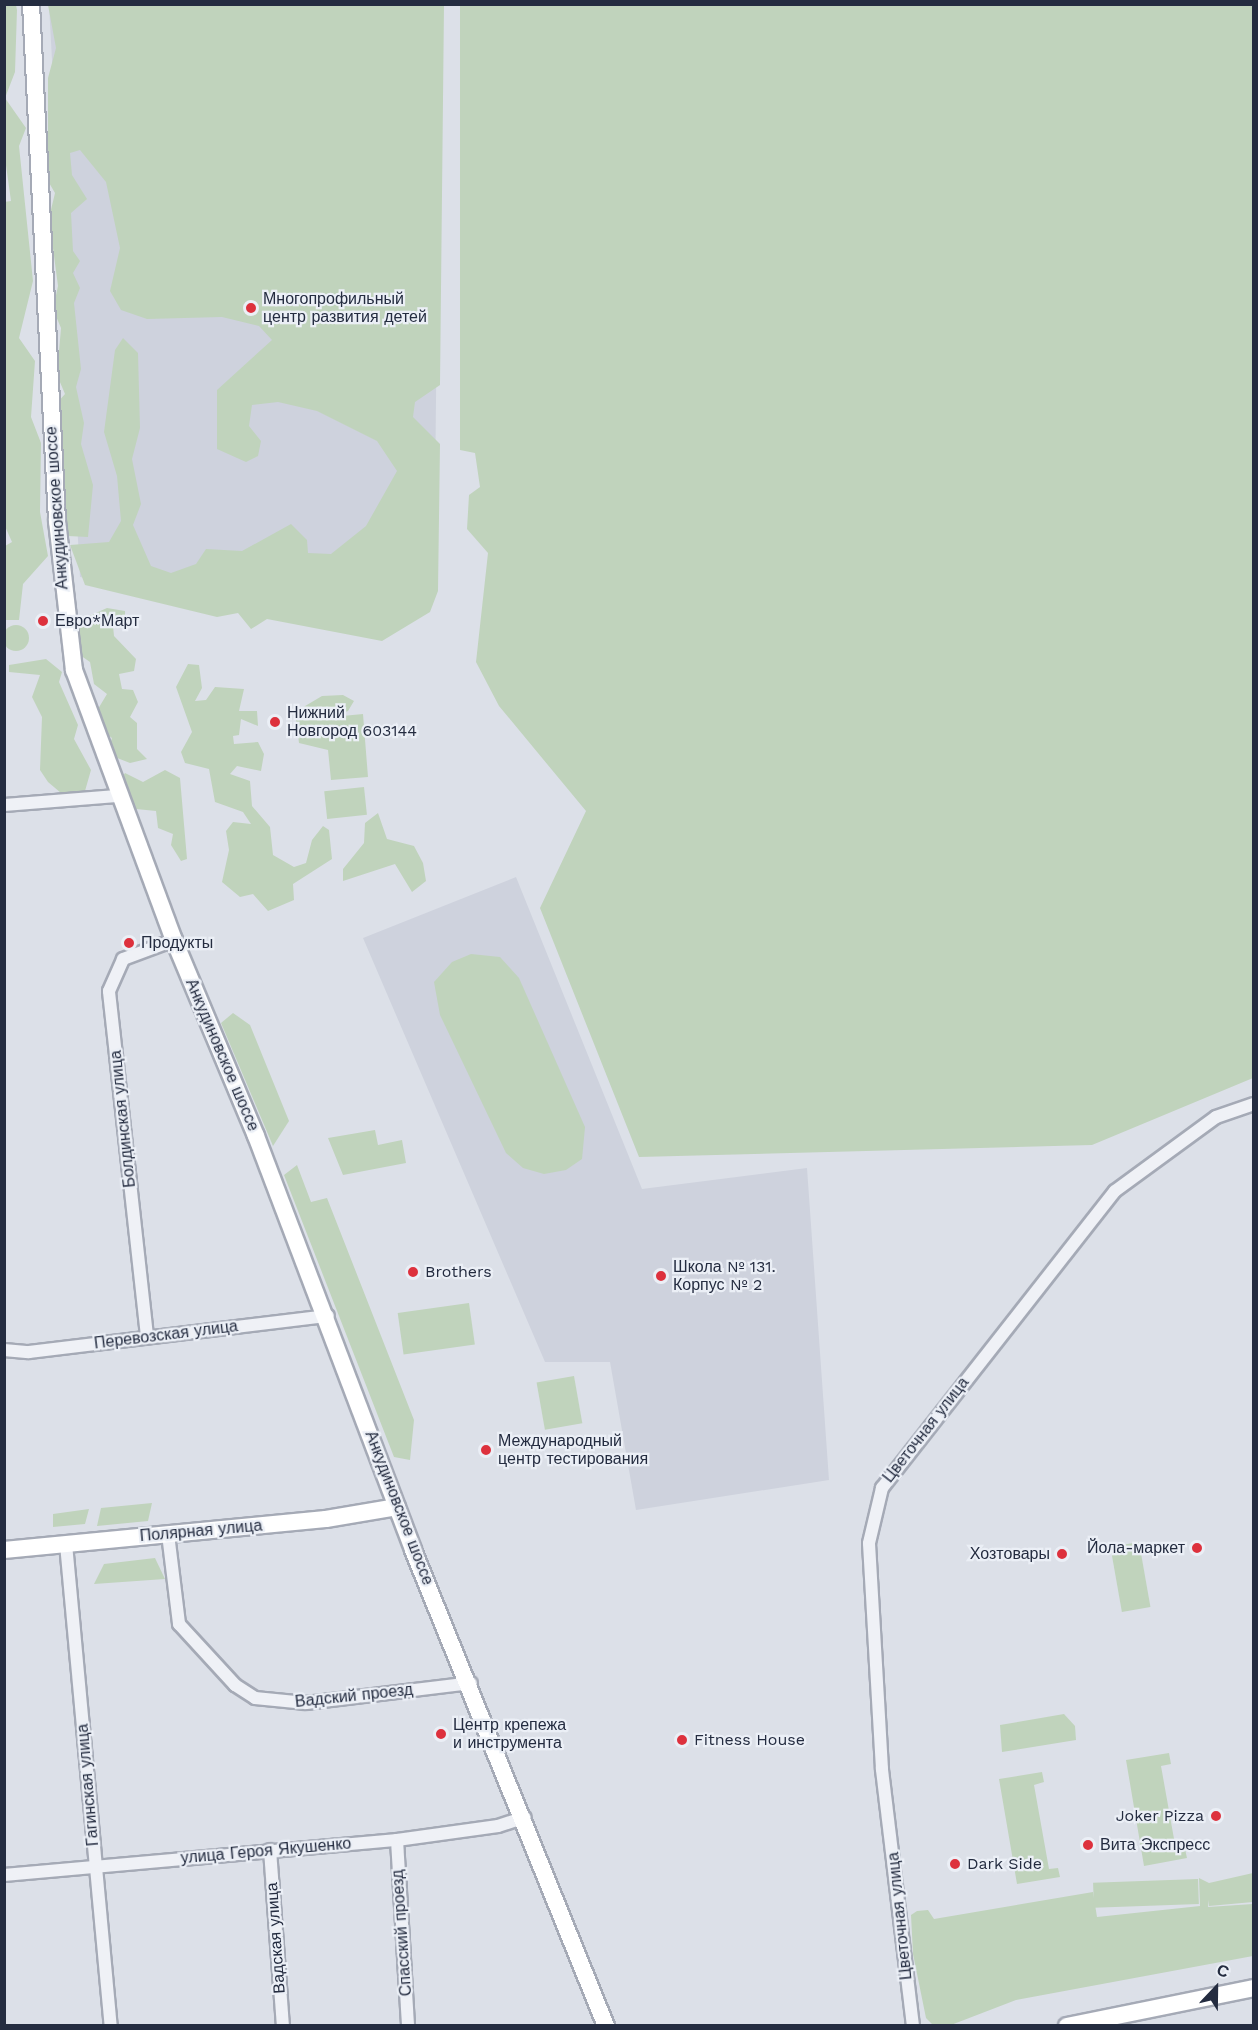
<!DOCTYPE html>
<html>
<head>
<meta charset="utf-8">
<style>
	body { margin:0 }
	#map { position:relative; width:1258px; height:2030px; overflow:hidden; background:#dce0e8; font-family:"Work Sans",sans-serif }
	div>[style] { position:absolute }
	.built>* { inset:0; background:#ced2dd }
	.green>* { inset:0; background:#c0d3bc; transform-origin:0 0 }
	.round { border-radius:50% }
	.roads { filter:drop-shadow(2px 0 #a5aab6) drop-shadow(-2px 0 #a5aab6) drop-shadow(0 2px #a5aab6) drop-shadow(0 -2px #a5aab6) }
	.street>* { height:12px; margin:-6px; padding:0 6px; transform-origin:6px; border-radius:6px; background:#eff1f6 }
	.secondary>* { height:16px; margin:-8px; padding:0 8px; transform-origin:8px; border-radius:8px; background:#fff }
	.dots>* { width:16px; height:16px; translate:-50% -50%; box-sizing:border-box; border:3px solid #ebeff6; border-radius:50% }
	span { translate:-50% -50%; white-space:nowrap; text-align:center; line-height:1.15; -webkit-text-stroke:4.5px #ebeff6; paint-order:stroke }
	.poi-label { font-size:16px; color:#242c40 }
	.left { translate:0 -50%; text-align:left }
	.right { translate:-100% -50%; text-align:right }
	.street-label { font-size:16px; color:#242c40 }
	.frame { position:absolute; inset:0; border:6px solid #242c40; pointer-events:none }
	.north { position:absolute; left:1186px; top:1958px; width:60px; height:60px; -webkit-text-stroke:4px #ebeff6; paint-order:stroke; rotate:22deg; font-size:16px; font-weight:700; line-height:24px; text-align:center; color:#242c40 }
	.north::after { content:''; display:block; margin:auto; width:21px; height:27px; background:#242c40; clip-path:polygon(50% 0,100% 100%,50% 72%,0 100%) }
</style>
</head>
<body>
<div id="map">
	<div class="built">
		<i style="clip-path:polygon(49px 5px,440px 5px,434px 599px,377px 634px,80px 577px)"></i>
		<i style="clip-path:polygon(516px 877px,642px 1189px,807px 1168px,829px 1480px,636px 1510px,610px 1362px,545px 1362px,363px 938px)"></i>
	</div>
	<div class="green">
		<i style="clip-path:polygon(5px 4px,16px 5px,17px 10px,15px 72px,5px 98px,26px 128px,19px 146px,33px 281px,19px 338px,35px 361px,31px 417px,41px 443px,40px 512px,48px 556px,23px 584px,19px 620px,4px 620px,5px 546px,12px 542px,4px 524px,4px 202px,11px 201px,4px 151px)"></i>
		<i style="clip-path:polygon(48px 5px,444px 5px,440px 385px,415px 402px,413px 417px,440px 444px,438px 591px,430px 612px,382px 641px,267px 619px,251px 629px,238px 613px,217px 617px,85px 585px,70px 545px,109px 542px,121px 521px,117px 476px,104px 432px,115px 350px,123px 338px,138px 353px,140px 428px,132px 459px,141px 504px,133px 525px,151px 566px,171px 573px,196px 564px,206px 549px,242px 551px,291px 524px,307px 540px,308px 553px,331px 554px,366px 526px,397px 471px,377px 441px,317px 411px,278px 402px,252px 405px,249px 426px,261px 441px,258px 456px,246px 462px,217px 449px,217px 390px,272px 340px,259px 326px,222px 317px,147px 319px,121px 310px,110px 291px,120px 248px,106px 182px,80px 150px,70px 153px,72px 175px,87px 199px,71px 213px,73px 251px,80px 261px,73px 273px,80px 288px,74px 303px,81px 369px,76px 387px,84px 423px,81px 444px,93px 485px,88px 537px,68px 536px,57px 403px,65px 394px,57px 375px,61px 328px,53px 309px,58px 286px,49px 218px,55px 193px,48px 181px,48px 78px,56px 48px)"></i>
		<i style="clip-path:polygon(460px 5px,1253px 5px,1253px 1078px,1092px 1145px,639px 1157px,540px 908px,586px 811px,499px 706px,476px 662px,488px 553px,467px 529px,469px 495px,480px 487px,475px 453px,460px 450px)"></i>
		<i style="clip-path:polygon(107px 608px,125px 611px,125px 623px,113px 626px,114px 636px,136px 659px,134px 671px,119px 674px,122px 689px,133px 690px,138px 702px,130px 717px,137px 723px,137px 749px,147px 759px,130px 763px,107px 754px,112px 738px,100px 729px,95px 714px,107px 694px,94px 684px,90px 662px,77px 653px,72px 632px,78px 621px)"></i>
		<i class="round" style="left:3px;top:625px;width:26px;height:26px"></i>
		<i style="clip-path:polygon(46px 659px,62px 672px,59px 682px,78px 725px,74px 739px,91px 770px,85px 791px,61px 793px,48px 782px,40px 770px,42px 717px,32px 697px,40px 675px,9px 672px,9px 665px)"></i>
		<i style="clip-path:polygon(188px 664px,199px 665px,202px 688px,195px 701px,206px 700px,215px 687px,244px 689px,239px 711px,257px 711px,258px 726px,241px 719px,239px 735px,233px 736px,234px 744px,258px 742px,264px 754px,261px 771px,237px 766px,230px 774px,250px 781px,252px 806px,270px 827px,273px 855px,294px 867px,306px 863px,312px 840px,323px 826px,329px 830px,332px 859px,293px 884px,294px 900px,268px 911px,253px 894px,240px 897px,222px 882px,229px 850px,226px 831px,233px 822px,251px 824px,243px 812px,215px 802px,209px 769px,185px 763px,181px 752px,192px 732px,176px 687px)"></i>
		<i style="clip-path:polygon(343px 695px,354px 701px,348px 711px,332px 717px,363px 714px,368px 777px,331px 780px,328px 750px,299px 743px,295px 712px,322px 696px)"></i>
		<i style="clip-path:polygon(165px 770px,180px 778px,187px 859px,181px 861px,171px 845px,173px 834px,158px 828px,156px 811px,136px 809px,118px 784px,125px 773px,143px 782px)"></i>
		<i style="left:364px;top:787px;width:28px;height:40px;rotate:84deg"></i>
		<i style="clip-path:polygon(378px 813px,387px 839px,414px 846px,423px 863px,426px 881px,412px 892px,395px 864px,343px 881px,343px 869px,364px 843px,365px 823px)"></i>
		<i style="clip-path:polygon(471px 954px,500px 957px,519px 978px,585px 1127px,582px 1159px,566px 1170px,544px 1174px,523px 1168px,506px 1153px,440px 1015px,434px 982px,452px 962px)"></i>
		<i style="clip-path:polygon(233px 1013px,250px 1025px,289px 1121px,273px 1146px,221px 1023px)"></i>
		<i style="clip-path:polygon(375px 1130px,378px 1145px,402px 1140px,406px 1163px,343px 1175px,328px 1138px)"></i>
		<i style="clip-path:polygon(297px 1165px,311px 1202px,327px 1198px,414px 1420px,410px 1460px,394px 1457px,284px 1175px)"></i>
		<i style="left:469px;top:1303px;width:42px;height:72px;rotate:82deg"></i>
		<i style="left:574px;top:1376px;width:48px;height:38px;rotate:80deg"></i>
		<i style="clip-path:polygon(152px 1503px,148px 1521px,97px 1526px,101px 1508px)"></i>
		<i style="clip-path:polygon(89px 1509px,85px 1524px,53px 1527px,53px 1514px)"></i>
		<i style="left:1139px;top:1542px;width:66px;height:29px;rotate:80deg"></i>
		<i style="clip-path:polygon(155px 1558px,165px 1579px,94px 1584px,104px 1564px)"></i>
		<i style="clip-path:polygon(1064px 1714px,1075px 1726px,1076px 1740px,1002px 1752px,1000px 1725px)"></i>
		<i style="clip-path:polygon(1169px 1753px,1171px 1764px,1161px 1766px,1176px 1850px,1185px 1849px,1187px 1858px,1144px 1866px,1126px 1760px)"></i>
		<i style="clip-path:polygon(1042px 1772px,1044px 1782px,1034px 1785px,1049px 1869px,1058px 1868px,1060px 1877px,1017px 1884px,999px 1779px)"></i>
		<i style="clip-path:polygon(1253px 1873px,1253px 1902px,1209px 1906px,1209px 1900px,1208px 1907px,1253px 1904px,1253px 1956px,1016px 2000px,951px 2025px,933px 2025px,926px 2018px,913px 1954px,911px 1915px,917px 1911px,928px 1910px,934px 1919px,1093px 1892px,1097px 1917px,1200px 1906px,1199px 1878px,1209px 1883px)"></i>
		<i style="left:1198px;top:1879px;width:25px;height:105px;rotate:88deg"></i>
	</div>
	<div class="roads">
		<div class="street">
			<i style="left:4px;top:805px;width:113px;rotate:-4.6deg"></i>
			<i style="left:147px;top:1336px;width:347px;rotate:-96.3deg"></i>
			<i style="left:109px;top:991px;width:35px;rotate:-66deg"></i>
			<i style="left:123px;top:959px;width:54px;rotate:-20.4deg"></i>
			<i style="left:4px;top:1350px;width:25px;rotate:5deg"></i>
			<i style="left:29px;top:1352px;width:301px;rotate:-6.9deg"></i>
			<i style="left:168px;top:1534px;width:91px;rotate:83deg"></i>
			<i style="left:179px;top:1624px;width:83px;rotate:47.4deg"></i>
			<i style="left:235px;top:1685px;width:24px;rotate:33deg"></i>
			<i style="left:255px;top:1698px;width:51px;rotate:5.6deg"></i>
			<i style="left:306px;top:1703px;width:166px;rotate:-6.9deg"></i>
			<i style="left:66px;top:1544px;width:484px;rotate:84.7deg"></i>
			<i style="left:397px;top:1840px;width:186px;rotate:86.6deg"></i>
			<i style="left:270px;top:1850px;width:176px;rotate:85.8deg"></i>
			<i style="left:4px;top:1875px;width:395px;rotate:-5.1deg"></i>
			<i style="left:397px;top:1840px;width:102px;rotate:-7.9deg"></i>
			<i style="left:498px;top:1826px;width:28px;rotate:-18deg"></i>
			<i style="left:913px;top:2026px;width:259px;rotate:-96.9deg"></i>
			<i style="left:882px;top:1769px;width:226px;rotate:-93.3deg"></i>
			<i style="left:869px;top:1543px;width:57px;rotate:-76.7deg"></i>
			<i style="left:882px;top:1488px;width:377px;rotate:-51.9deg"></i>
			<i style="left:1115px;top:1191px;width:125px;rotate:-36.2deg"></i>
			<i style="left:1216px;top:1117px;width:40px;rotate:-18.9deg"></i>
		</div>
		<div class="secondary">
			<i style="left:31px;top:4px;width:518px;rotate:87.12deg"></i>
			<i style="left:57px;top:521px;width:150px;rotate:83.5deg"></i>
			<i style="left:74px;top:670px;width:288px;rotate:69.7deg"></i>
			<i style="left:174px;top:940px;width:212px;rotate:67.3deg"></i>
			<i style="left:256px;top:1136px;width:443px;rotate:69.2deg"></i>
			<i style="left:413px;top:1550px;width:514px;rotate:67.93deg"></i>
			<i style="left:4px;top:1550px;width:323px;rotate:-5.5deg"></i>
			<i style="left:326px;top:1519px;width:72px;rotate:-9.6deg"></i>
			<i style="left:1067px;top:2026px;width:191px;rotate:-11.5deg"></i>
		</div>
	</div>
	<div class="dots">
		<i style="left:251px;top:308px;background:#dd313d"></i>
		<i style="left:43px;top:621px;background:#dd313d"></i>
		<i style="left:275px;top:722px;background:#dd313d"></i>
		<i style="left:129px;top:943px;background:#dd313d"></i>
		<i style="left:413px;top:1272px;background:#dd313d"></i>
		<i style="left:661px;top:1276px;background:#dd313d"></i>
		<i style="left:486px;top:1450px;background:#dd313d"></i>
		<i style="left:1197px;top:1548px;background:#dd313d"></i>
		<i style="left:1062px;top:1554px;background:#dd313d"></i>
		<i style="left:441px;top:1734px;background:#dd313d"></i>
		<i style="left:682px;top:1740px;background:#dd313d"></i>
		<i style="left:1216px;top:1816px;background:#dd313d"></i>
		<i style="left:1088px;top:1845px;background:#dd313d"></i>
		<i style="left:955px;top:1864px;background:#dd313d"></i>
	</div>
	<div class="poi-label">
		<span class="left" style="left:263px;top:308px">Многопрофильный<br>центр развития детей</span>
		<span class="left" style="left:55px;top:621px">Евро*Март</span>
		<span class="left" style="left:287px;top:722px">Нижний<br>Новгород 603144</span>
		<span class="left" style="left:141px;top:943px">Продукты</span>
		<span class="left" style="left:673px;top:1276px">Школа № 131.<br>Корпус № 2</span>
		<span class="left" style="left:425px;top:1272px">Brothers</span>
		<span class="left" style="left:498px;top:1450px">Международный<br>центр тестирования</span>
		<span class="right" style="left:1185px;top:1548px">Йола-маркет</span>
		<span class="right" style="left:1050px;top:1554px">Хозтовары</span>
		<span class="left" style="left:453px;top:1734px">Центр крепежа<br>и инструмента</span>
		<span class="left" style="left:694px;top:1740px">Fitness House</span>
		<span class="right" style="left:1204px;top:1816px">Joker Pizza</span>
		<span class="left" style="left:1100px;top:1845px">Вита Экспресс</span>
		<span class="left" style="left:967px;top:1864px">Dark Side</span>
	</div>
	<div class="street-label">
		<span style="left:57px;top:508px;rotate:-94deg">Анкудиновское шоссе</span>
		<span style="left:222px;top:1055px;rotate:67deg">Анкудиновское шоссе</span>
		<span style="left:123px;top:1119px;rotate:-96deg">Болдинская улица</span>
		<span style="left:166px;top:1335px;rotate:-7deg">Перевозская улица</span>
		<span style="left:926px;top:1430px;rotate:-52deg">Цветочная улица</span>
		<span style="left:399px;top:1508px;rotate:69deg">Анкудиновское шоссе</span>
		<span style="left:201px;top:1531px;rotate:-5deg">Полярная улица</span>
		<span style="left:354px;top:1696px;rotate:-6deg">Вадский проезд</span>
		<span style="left:88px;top:1785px;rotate:-95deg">Гагинская улица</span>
		<span style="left:266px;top:1851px;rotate:-5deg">улица Героя Якушенко</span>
		<span style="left:900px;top:1916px;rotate:-96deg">Цветочная улица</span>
		<span style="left:402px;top:1933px;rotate:-94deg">Спасский проезд</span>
		<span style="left:276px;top:1938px;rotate:-94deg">Вадская улица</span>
	</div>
	<div class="frame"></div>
	<div class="north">С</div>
</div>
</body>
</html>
